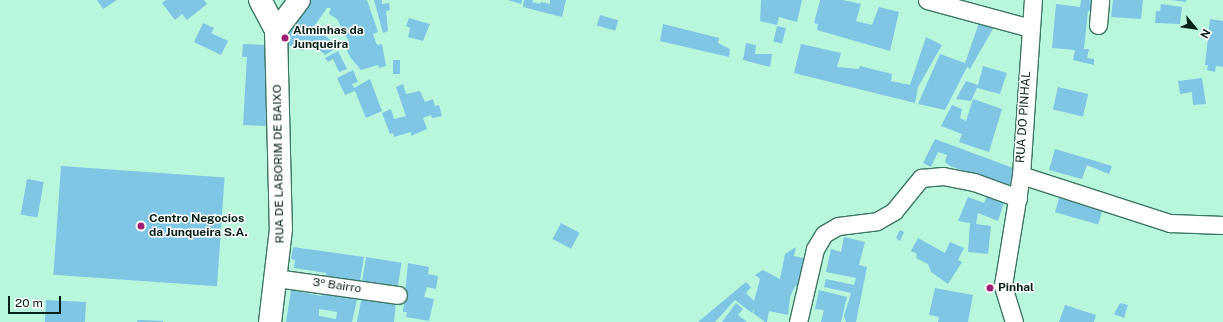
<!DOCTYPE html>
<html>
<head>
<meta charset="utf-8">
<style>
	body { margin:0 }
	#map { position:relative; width:1223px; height:322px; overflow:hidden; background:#b8f7dc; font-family:"Public Sans",sans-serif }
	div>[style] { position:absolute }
	.building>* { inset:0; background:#7ec6e4; transform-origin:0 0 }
	.roads { filter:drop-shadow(1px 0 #3b7861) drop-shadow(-1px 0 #3b7861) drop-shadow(0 1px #3b7861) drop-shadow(0 -1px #3b7861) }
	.minor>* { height:17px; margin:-8.5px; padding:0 8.5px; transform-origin:8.5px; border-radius:8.5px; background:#fff }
	.tertiary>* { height:21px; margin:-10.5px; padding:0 10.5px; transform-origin:10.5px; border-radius:10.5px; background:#fff }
	.secondary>* { height:22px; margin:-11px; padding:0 11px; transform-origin:11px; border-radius:11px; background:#fff }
	.dots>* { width:11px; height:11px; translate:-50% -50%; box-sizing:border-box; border:2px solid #fff; border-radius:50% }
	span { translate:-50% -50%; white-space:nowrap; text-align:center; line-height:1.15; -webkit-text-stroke:3px #fff; paint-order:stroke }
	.poi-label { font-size:12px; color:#072117; font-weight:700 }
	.left { translate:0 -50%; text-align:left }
	.street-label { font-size:12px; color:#072117 }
	.north { position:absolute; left:1175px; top:8px; width:40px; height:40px; -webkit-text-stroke:3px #fff; paint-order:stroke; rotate:119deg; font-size:11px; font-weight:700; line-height:16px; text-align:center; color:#072117 }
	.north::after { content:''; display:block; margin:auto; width:14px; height:18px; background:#072117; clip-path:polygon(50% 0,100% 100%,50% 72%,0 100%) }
	.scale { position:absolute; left:8px; top:296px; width:53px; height:18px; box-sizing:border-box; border:2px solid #072117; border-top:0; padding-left:5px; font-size:12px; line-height:14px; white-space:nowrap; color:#072117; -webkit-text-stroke:3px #fff; paint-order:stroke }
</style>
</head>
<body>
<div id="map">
	<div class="building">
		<i style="clip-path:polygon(97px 0,117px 0,103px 9px)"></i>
		<i style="clip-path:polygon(166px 0,204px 0,207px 4px,187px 20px,182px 14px,175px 20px,162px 3px)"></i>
		<i style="clip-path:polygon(304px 0,367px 0,378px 32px,373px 34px,377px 45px,382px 44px,386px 66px,379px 68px,378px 65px,361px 70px,350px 57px,344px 44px,349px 42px,337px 19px,329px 14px,331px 8px,327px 8px,310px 32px,314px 27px,333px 42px,335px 49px,325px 55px,310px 41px,303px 51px,282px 42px)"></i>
		<i style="clip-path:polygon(374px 0,382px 0,382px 4px,389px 3px,390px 10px,386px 11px,388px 31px,383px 33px)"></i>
		<i style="clip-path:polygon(508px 0,522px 0,521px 4px)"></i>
		<i style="clip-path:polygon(524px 0,533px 0,532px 2px,540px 4px,541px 2px,550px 4px,550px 0,566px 0,562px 17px,523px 7px)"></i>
		<i style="clip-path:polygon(761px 0,802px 0,797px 22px,779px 17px,777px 25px,760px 21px)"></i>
		<i style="clip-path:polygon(820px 0,843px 0,861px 4px,856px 21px,872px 25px,879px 7px,899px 12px,890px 51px,817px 30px,818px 24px,814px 23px)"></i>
		<i style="clip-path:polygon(1081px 0,1094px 0,1093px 12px,1088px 11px,1084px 49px,1089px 49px,1087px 58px,1094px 59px,1094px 65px,1073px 60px,1075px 50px,1052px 48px,1056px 4px,1080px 7px)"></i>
		<i style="clip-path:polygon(1113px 0,1143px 0,1141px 19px,1111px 17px)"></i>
		<i style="clip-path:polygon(1170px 0,1186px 0,1186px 2px)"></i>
		<i style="clip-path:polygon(1161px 4px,1182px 7px,1180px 24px,1155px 23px,1156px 11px,1160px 11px)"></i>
		<i style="left:600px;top:15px;width:19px;height:11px;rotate:16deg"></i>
		<i style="clip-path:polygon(409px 18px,430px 24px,423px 41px,408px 37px,410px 28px,406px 26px)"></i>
		<i style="clip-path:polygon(1210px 19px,1223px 21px,1223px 67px,1216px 66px,1215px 72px,1207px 70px,1208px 65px,1205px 65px)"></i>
		<i style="clip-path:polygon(980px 20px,992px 23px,994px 27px,970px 69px,967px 67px,945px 110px,918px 104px,940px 54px,965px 63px)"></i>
		<i style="clip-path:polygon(203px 23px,214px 28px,211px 33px,228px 41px,221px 55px,194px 42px)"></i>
		<i style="clip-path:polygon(663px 24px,719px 38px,718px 43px,730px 49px,729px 57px,660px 41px)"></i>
		<i style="left:777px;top:26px;width:9px;height:16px;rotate:13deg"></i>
		<i style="clip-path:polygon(926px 37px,942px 45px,918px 87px,915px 103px,794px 73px,801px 44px,841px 53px,837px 67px,859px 69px,860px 66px,892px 74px,891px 81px,910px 85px)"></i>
		<i style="clip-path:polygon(746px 43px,756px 45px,755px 54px,772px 54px,770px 67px,743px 60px)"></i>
		<i style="clip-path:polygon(243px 44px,268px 45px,268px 126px,243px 125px,247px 57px,242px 57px)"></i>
		<i style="clip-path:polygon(338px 51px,347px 69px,339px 72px,333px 59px,328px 62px,325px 58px)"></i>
		<i style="left:393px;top:60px;width:7px;height:14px"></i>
		<i style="clip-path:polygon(983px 66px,1007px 73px,1000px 94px,977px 88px,971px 101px,956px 99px,966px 81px,978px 85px)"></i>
		<i style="clip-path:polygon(353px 70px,358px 82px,352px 84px,354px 88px,370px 79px,382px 111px,366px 118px,355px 91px,345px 95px,337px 78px)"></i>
		<i style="clip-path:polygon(1202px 78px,1206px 104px,1193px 105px,1192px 92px,1180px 94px,1178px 81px)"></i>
		<i style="clip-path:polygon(403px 84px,406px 94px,420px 91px,425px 102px,433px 99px,435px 106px,439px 105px,442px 116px,432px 118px,431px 115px,423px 118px,427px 129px,411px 136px,411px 132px,394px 137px,393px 133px,390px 134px,382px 113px,391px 109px,394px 119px,406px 116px,396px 87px)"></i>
		<i style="left:1058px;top:87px;width:31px;height:23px;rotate:13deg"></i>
		<i style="clip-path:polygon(973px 99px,1002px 109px,989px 152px,959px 142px,962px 134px,941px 126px,952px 105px,962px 109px,960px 118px,966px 121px)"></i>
		<i style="clip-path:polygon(935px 139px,1016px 169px,1009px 186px,950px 166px,945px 162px,947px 155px,938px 152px,931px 167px,923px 163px)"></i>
		<i style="clip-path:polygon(1055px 149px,1089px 159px,1112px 166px,1109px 174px,1087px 165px,1082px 179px,1049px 170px)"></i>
		<i style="left:61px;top:166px;width:164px;height:109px;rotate:4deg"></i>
		<i style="left:27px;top:179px;width:17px;height:36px;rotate:10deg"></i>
		<i style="left:1061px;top:191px;width:45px;height:22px;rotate:16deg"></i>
		<i style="clip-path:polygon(987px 196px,1004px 202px,998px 221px,978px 213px,976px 224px,991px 226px,988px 254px,968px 252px,970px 223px,958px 221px,968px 197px,984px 203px)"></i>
		<i style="left:561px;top:223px;width:21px;height:18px;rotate:28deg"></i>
		<i style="clip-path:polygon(900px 230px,904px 232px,900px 241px,896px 238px)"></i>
		<i style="clip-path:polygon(844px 237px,865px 242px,859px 265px,867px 267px,856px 322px,846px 322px,844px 316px,851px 293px,824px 287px,826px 279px,854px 285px,856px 278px,826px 272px,831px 249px,841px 252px)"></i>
		<i style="clip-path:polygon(918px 238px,945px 253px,950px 242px,964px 248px,958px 260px,962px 262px,948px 284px,931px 272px,928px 264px,916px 258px,917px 254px,911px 251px)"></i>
		<i style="clip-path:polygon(293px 247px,364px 257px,360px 281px,326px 277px,326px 273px,294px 268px,295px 260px,291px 259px)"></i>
		<i style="clip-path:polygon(796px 247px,794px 256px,807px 259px,801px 288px,795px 286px,790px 297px,788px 315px,769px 311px,767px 322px,765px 322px,753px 313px,755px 308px,752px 313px,735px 300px,715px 322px,698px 322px,746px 282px,751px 287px,746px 293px,754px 301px,760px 279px,755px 275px,763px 270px,780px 279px,785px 254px)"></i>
		<i style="left:366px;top:257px;width:36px;height:25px;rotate:9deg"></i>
		<i style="clip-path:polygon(408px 263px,429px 267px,428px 274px,438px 276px,436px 289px,427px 287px,424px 297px,434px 299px,429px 321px,406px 317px,407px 312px,403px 312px)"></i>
		<i style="clip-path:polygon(935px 288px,973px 295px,968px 322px,938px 322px,939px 317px,929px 315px)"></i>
		<i style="clip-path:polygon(evenodd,291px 290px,322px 296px,322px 291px,358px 295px,352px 322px,286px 322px,291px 290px,319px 309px,337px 312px,336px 319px,319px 316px,319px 309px)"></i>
		<i style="clip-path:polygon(819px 290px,847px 297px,841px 322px,821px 322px,824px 310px,815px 309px)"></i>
		<i style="clip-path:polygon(362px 296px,396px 301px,394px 322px,357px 322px)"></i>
		<i style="left:46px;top:300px;width:40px;height:22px;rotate:3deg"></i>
		<i style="clip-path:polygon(736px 303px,743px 309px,738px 315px,747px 322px,722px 322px)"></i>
		<i style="clip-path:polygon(1120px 303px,1128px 305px,1124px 318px,1114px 314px)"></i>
		<i style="clip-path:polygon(1065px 305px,1096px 315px,1094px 322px,1059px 322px)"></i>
		<i style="clip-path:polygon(138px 320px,163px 321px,163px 322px,137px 322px)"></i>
	</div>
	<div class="roads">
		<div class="minor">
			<i style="left:927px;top:0;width:107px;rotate:15.2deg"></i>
			<i style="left:1098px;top:25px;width:25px;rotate:-85deg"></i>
			<i style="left:1021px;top:175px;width:157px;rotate:17.9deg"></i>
			<i style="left:1170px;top:223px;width:53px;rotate:2.2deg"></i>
			<i style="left:276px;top:278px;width:123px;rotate:7.9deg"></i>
			<i style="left:798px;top:322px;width:75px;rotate:-76.9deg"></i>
			<i style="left:815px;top:249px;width:17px;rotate:-59deg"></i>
			<i style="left:824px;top:234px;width:16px;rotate:-30deg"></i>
			<i style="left:838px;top:226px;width:39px;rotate:-7deg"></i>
			<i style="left:877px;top:221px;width:20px;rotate:-30deg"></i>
			<i style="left:894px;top:211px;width:43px;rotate:-50.7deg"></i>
			<i style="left:921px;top:178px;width:22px;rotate:-5deg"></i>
			<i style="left:943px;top:176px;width:32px;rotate:11deg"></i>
			<i style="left:974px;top:182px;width:47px;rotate:20deg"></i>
			<i style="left:1014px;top:322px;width:39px;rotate:-107deg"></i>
			<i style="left:1003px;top:285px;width:111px;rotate:-80.7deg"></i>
			<i style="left:1021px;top:175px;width:175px;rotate:-86.1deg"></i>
		</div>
		<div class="tertiary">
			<i style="left:276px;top:30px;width:38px;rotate:-53deg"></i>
		</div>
		<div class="secondary">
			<i style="left:260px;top:0;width:34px;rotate:62deg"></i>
			<i style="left:276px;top:30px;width:199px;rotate:88.6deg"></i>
			<i style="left:281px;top:229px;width:94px;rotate:96.7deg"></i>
		</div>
	</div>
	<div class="dots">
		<i style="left:285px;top:38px;background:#9f1f72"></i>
		<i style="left:141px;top:226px;background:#9f1f72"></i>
		<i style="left:990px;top:288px;background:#9f1f72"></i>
	</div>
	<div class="poi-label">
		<span class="left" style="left:293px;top:38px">Alminhas da<br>Junqueira</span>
		<span class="left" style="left:149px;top:226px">Centro Negocios<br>da Junqueira S.A.</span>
		<span class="left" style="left:998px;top:288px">Pinhal</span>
	</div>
	<div class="street-label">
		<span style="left:1024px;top:117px;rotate:-86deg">RUA DO PINHAL</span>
		<span style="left:279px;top:164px;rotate:-91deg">RUA DE LABORIM DE BAIXO</span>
		<span style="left:337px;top:286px;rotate:8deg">3º Bairro</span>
	</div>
	<div class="north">N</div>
	<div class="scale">20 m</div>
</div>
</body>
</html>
